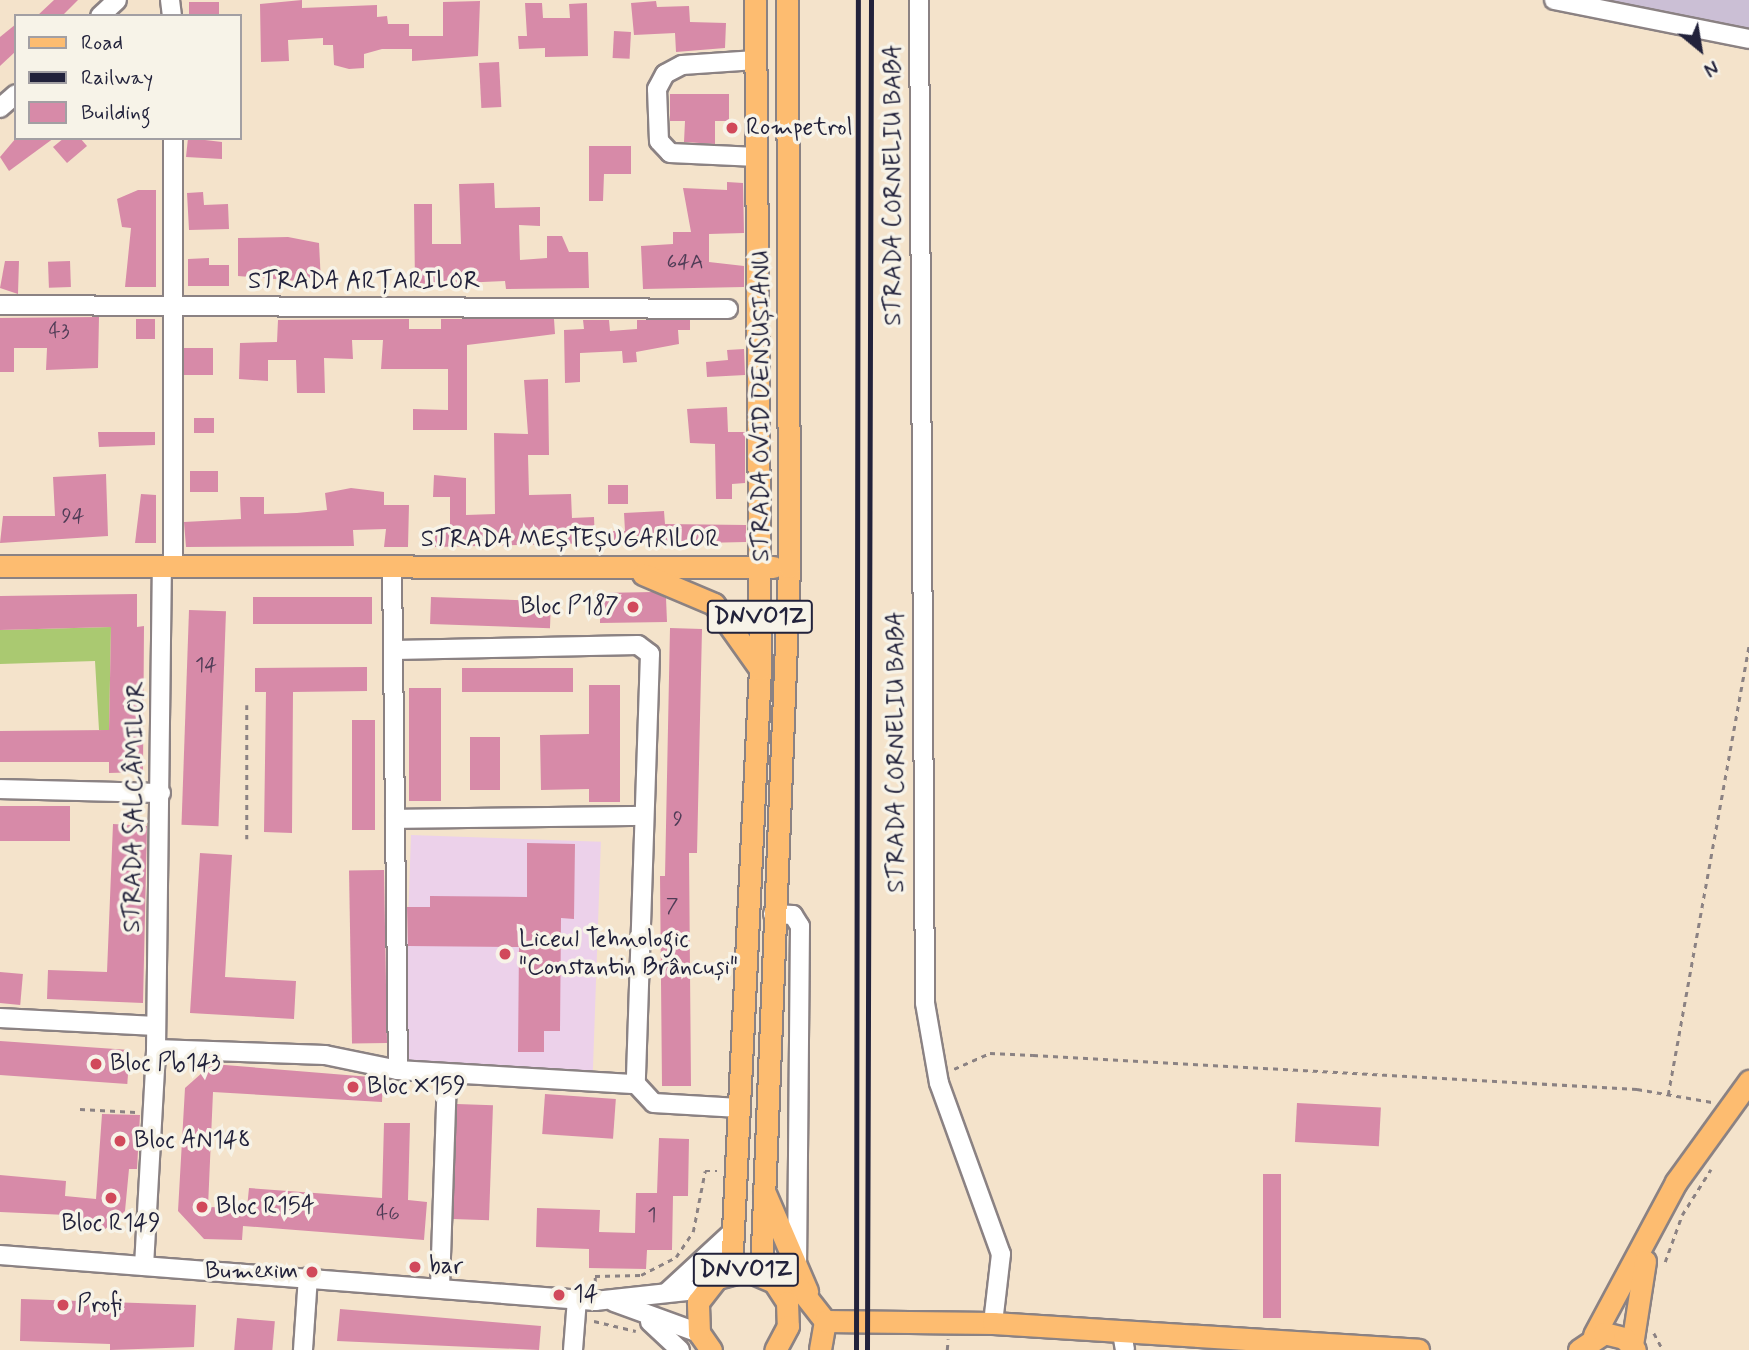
<!DOCTYPE html>
<html>
<head>
<meta charset="utf-8">
<style>
	body { margin:0 }
	#map { position:relative; width:1749px; height:1350px; overflow:hidden; background:#f4e3cb; font-family:Mynerve,sans-serif }
	div>[style] { position:absolute }
	.built>* { inset:0; background:#ecd1ea; transform-origin:0 0 }
	.industrial>* { inset:0; background:#cbbfd5 }
	.green>* { inset:0; background:#aac971 }
	.building>* { inset:0; background:#d78aa8; transform-origin:0 0 }
	.path>* { height:2.5px; margin-top:-1.25px; transform-origin:0; background:repeating-linear-gradient(90deg,#8b8283 0 5px,transparent 0 10px) }
	.roads { filter:drop-shadow(2px 0 #8b8283) drop-shadow(-2px 0 #8b8283) drop-shadow(0 2px #8b8283) drop-shadow(0 -2px #8b8283) }
	.minor>* { height:18px; margin:-9px; padding:0 9px; transform-origin:9px; border-radius:9px; background:#fff }
	.major>* { height:21px; margin:-10.5px; padding:0 10.5px; transform-origin:10.5px; border-radius:10.5px; background:#fdbc70 }
	.rail>* { height:5px; margin:-2.5px; padding:0 2.5px; transform-origin:2.5px; border-radius:2.5px; background:#22223b }
	.dots>* { width:19px; height:19px; translate:-50% -50%; box-sizing:border-box; border:4px solid #f7f3e8; border-radius:50% }
	span { translate:-50% -50%; white-space:nowrap; text-align:center; line-height:1.15; -webkit-text-stroke:7px #f7f3e8; paint-order:stroke }
	.number-label { font-size:21px; color:#4f3c56 }
	.number-label span { -webkit-text-stroke-width:0 }
	.shield-label span { padding:2px 5px; background:#f7f3e8; border:2px solid; border-radius:5px; -webkit-text-stroke-width:0 }
	.shield-label { font-size:23px; color:#22223b; font-weight:700 }
	.poi-label { font-size:24px; color:#22223b }
	.left { translate:0 -50%; text-align:left }
	.right { translate:-100% -50%; text-align:right }
	.street-label { font-size:24px; color:#22223b }
	.legend { position:absolute; left:14px; top:14px; width:228px; height:126px; box-sizing:border-box; background:#f7f3e8; border:2px solid #a29fa3; margin:0; padding:9px 12px; list-style:none; font-size:21px; color:#22223b }
	.legend li { display:flex; align-items:center; gap:14px; height:35px }
	.legend b { width:35px; border:2px solid #a29fa3 }
	.north { position:absolute; left:1665px; top:14px; width:70px; height:70px; -webkit-text-stroke:5px #f7f3e8; paint-order:stroke; rotate:150deg; font-size:19px; font-weight:700; line-height:28px; text-align:center; color:#22223b }
	.north::after { content:''; display:block; margin:auto; width:24px; height:32px; background:#22223b; clip-path:polygon(50% 0,100% 100%,50% 72%,0 100%) }
</style>
</head>
<body>
<div id="map">
	<div class="built">
		<i style="left:411px;top:835px;width:190px;height:232px;rotate:2deg"></i>
	</div>
	<div class="industrial">
		<i style="clip-path:polygon(1590px 0,1749px 0,1749px 36px)"></i>
	</div>
	<div class="green">
		<i style="clip-path:polygon(111px 627px,109px 731px,99px 730px,95px 661px,0 664px,0 630px)"></i>
	</div>
	<div class="building">
		<i style="clip-path:polygon(54px 0,78px 0,62px 16px,37px 16px)"></i>
		<i style="clip-path:polygon(302px 0,302px 8px,377px 5px,377px 17px,387px 16px,388px 24px,409px 24px,409px 36px,443px 36px,443px 2px,480px 1px,478px 56px,412px 61px,412px 49px,382px 49px,364px 54px,364px 68px,349px 69px,334px 65px,333px 45px,323px 45px,323px 38px,288px 40px,289px 61px,261px 62px,260px 4px)"></i>
		<i style="clip-path:polygon(656px 1px,657px 7px,689px 6px,690px 22px,726px 23px,725px 48px,676px 52px,675px 33px,634px 35px,631px 3px)"></i>
		<i style="left:219px;top:2px;width:14px;height:30px;rotate:90deg"></i>
		<i style="clip-path:polygon(525px 3px,542px 3px,543px 18px,570px 18px,569px 4px,587px 3px,588px 56px,545px 57px,545px 48px,519px 49px,518px 36px,527px 36px)"></i>
		<i style="clip-path:polygon(16px 24px,16px 51px,0 66px,0 37px)"></i>
		<i style="left:614px;top:31px;width:17px;height:27px;rotate:3deg"></i>
		<i style="left:499px;top:62px;width:45px;height:20px;rotate:87deg"></i>
		<i style="clip-path:polygon(670px 94px,729px 94px,729px 121px,715px 121px,715px 144px,684px 142px,685px 121px,670px 121px)"></i>
		<i style="clip-path:polygon(16px 138px,54px 138px,9px 171px,0 157px)"></i>
		<i style="clip-path:polygon(64px 138px,80px 138px,87px 146px,67px 163px,53px 147px)"></i>
		<i style="clip-path:polygon(188px 138px,222px 142px,222px 159px,186px 157px)"></i>
		<i style="clip-path:polygon(589px 146px,631px 146px,631px 174px,604px 174px,603px 201px,589px 201px)"></i>
		<i style="clip-path:polygon(727px 182px,743px 183px,744px 233px,709px 234px,709px 262px,744px 266px,744px 287px,643px 289px,641px 246px,673px 244px,673px 232px,691px 232px,683px 188px,727px 190px)"></i>
		<i style="clip-path:polygon(494px 183px,495px 208px,540px 207px,540px 226px,519px 225px,520px 260px,547px 258px,547px 236px,562px 236px,569px 252px,588px 252px,589px 288px,506px 289px,505px 281px,415px 285px,414px 204px,432px 204px,432px 244px,461px 244px,459px 184px)"></i>
		<i style="clip-path:polygon(138px 190px,156px 190px,156px 287px,125px 287px,131px 228px,122px 227px,117px 199px)"></i>
		<i style="clip-path:polygon(203px 192px,204px 205px,228px 204px,229px 229px,189px 230px,187px 193px)"></i>
		<i style="clip-path:polygon(288px 237px,319px 243px,321px 283px,238px 276px,238px 238px)"></i>
		<i style="clip-path:polygon(209px 258px,209px 265px,229px 265px,229px 286px,188px 286px,188px 259px)"></i>
		<i style="clip-path:polygon(5px 261px,19px 261px,18px 294px,0 288px)"></i>
		<i style="left:70px;top:261px;width:26px;height:22px;rotate:88deg"></i>
		<i style="clip-path:polygon(99px 317px,98px 368px,46px 370px,47px 348px,14px 348px,14px 372px,0 372px,0 318px)"></i>
		<i style="left:136px;top:319px;width:19px;height:20px"></i>
		<i style="clip-path:polygon(409px 319px,409px 329px,441px 329px,441px 319px,554px 319px,555px 334px,467px 345px,467px 430px,413px 430px,413px 409px,448px 410px,448px 369px,381px 369px,383px 340px,352px 340px,353px 359px,324px 358px,325px 393px,297px 393px,296px 360px,268px 360px,268px 381px,239px 379px,240px 343px,277px 342px,278px 320px)"></i>
		<i style="clip-path:polygon(583px 320px,609px 320px,610px 331px,637px 329px,637px 320px,690px 320px,690px 330px,678px 330px,679px 344px,636px 352px,637px 362px,623px 363px,622px 351px,580px 353px,580px 382px,565px 383px,564px 330px,584px 329px)"></i>
		<i style="left:213px;top:348px;width:27px;height:29px;rotate:90deg"></i>
		<i style="clip-path:polygon(744px 349px,745px 375px,707px 377px,706px 362px,728px 360px,727px 350px)"></i>
		<i style="clip-path:polygon(548px 379px,549px 455px,528px 455px,529px 495px,571px 494px,572px 518px,594px 517px,595px 543px,435px 547px,435px 529px,450px 528px,450px 497px,433px 497px,434px 475px,466px 478px,466px 515px,495px 514px,494px 433px,528px 434px,524px 380px)"></i>
		<i style="clip-path:polygon(727px 407px,728px 432px,745px 432px,745px 483px,732px 484px,732px 499px,716px 499px,715px 444px,690px 443px,687px 409px)"></i>
		<i style="left:194px;top:418px;width:20px;height:15px"></i>
		<i style="clip-path:polygon(98px 432px,155px 432px,155px 445px,99px 447px)"></i>
		<i style="left:190px;top:471px;width:28px;height:21px"></i>
		<i style="clip-path:polygon(106px 474px,108px 536px,0 543px,3px 516px,55px 516px,53px 477px)"></i>
		<i style="left:608px;top:485px;width:20px;height:19px"></i>
		<i style="clip-path:polygon(351px 488px,384px 492px,384px 505px,409px 505px,408px 547px,384px 547px,386px 529px,353px 530px,354px 546px,186px 547px,184px 522px,241px 519px,240px 497px,264px 497px,264px 514px,297px 513px,327px 510px,325px 493px)"></i>
		<i style="clip-path:polygon(141px 494px,156px 495px,156px 543px,135px 543px)"></i>
		<i style="clip-path:polygon(664px 511px,665px 524px,746px 525px,746px 542px,610px 545px,609px 531px,625px 531px,624px 513px)"></i>
		<i style="clip-path:polygon(653px 592px,666px 598px,667px 622px,600px 623px,600px 593px)"></i>
		<i style="clip-path:polygon(137px 594px,137px 627px,144px 626px,143px 772px,109px 773px,109px 762px,0 762px,0 731px,109px 730px,111px 627px,0 630px,0 596px)"></i>
		<i style="left:372px;top:597px;width:27px;height:119px;rotate:90deg"></i>
		<i style="left:431px;top:597px;width:120px;height:27px;rotate:2deg"></i>
		<i style="left:189px;top:610px;width:37px;height:215px;rotate:2deg"></i>
		<i style="clip-path:polygon(670px 628px,702px 629px,697px 853px,689px 853px,691px 1086px,662px 1086px,660px 876px,665px 876px)"></i>
		<i style="clip-path:polygon(367px 667px,367px 691px,293px 692px,292px 833px,264px 832px,266px 692px,255px 692px,255px 668px)"></i>
		<i style="left:462px;top:668px;width:111px;height:24px"></i>
		<i style="clip-path:polygon(589px 685px,620px 685px,620px 802px,589px 802px,589px 789px,541px 790px,540px 735px,589px 734px)"></i>
		<i style="left:409px;top:688px;width:32px;height:113px"></i>
		<i style="left:352px;top:720px;width:23px;height:110px"></i>
		<i style="left:470px;top:737px;width:30px;height:53px"></i>
		<i style="left:70px;top:806px;width:35px;height:70px;rotate:90deg"></i>
		<i style="clip-path:polygon(113px 824px,147px 826px,143px 1003px,47px 999px,48px 970px,107px 972px)"></i>
		<i style="clip-path:polygon(527px 843px,575px 844px,574px 919px,561px 918px,560px 1031px,544px 1031px,544px 1052px,518px 1052px,519px 947px,408px 946px,407px 907px,430px 907px,430px 896px,527px 897px)"></i>
		<i style="clip-path:polygon(200px 853px,232px 855px,225px 977px,296px 981px,294px 1019px,190px 1013px)"></i>
		<i style="left:384px;top:870px;width:173px;height:35px;rotate:89deg"></i>
		<i style="left:0;top:972px;width:23px;height:31px;rotate:5deg"></i>
		<i style="left:0;top:1041px;width:130px;height:34px;rotate:4deg"></i>
		<i style="clip-path:polygon(212px 1064px,383px 1078px,382px 1102px,213px 1092px,208px 1207px,247px 1208px,249px 1188px,382px 1198px,384px 1123px,410px 1123px,408px 1200px,427px 1202px,424px 1240px,243px 1226px,242px 1240px,204px 1239px,178px 1211px,185px 1088px)"></i>
		<i style="left:545px;top:1094px;width:71px;height:40px;rotate:4deg"></i>
		<i style="left:1297px;top:1103px;width:84px;height:39px;rotate:3deg"></i>
		<i style="left:457px;top:1104px;width:36px;height:115px;rotate:2deg"></i>
		<i style="clip-path:polygon(102px 1114px,140px 1115px,137px 1169px,129px 1169px,125px 1211px,103px 1231px,66px 1228px,67px 1215px,0 1212px,0 1175px,66px 1181px,65px 1196px,96px 1199px)"></i>
		<i style="clip-path:polygon(659px 1138px,689px 1139px,688px 1196px,673px 1196px,672px 1250px,647px 1250px,646px 1269px,589px 1268px,589px 1249px,536px 1247px,537px 1208px,600px 1210px,599px 1232px,635px 1233px,636px 1193px,657px 1193px)"></i>
		<i style="left:1263px;top:1174px;width:18px;height:144px"></i>
		<i style="clip-path:polygon(21px 1299px,196px 1305px,194px 1347px,110px 1350px,110px 1344px,20px 1341px)"></i>
		<i style="clip-path:polygon(340px 1309px,541px 1326px,539px 1350px,337px 1341px)"></i>
		<i style="left:237px;top:1318px;width:38px;height:32px;rotate:5deg"></i>
	</div>
	<div class="path">
		<i style="left:247px;top:705px;width:134px;rotate:90deg"></i>
		<i style="left:954px;top:1069px;width:39px;rotate:-24deg"></i>
		<i style="left:990px;top:1053px;width:43px;rotate:2.7deg"></i>
		<i style="left:1033px;top:1055px;width:605px;rotate:3.22deg"></i>
		<i style="left:1637px;top:1089px;width:76px;rotate:9.8deg"></i>
		<i style="left:1668px;top:1095px;width:456px;rotate:-79.8deg"></i>
		<i style="left:80px;top:1109px;width:56px;rotate:3.1deg"></i>
		<i style="left:1665px;top:1262px;width:50px;rotate:-70.1deg"></i>
		<i style="left:1682px;top:1215px;width:54px;rotate:-57.8deg"></i>
		<i style="left:595px;top:1283px;width:7px;rotate:-90deg"></i>
		<i style="left:595px;top:1276px;width:46px;rotate:-1.2deg"></i>
		<i style="left:641px;top:1275px;width:39px;rotate:-27deg"></i>
		<i style="left:676px;top:1257px;width:30px;rotate:-56deg"></i>
		<i style="left:693px;top:1232px;width:62px;rotate:-78.9deg"></i>
		<i style="left:705px;top:1171px;width:12px"></i>
		<i style="left:594px;top:1321px;width:43px;rotate:13.4deg"></i>
		<i style="left:1654px;top:1333px;width:19px;rotate:62deg"></i>
		<i style="left:947px;top:1350px;width:11px;rotate:-85deg"></i>
	</div>
	<div class="roads">
		<div class="minor">
			<i style="left:170px;top:0;width:16px;rotate:83deg"></i>
			<i style="left:919px;top:0;width:1003px;rotate:89.66deg"></i>
			<i style="left:925px;top:1003px;width:81px;rotate:80.1deg"></i>
			<i style="left:939px;top:1083px;width:182px;rotate:70.1deg"></i>
			<i style="left:1001px;top:1254px;width:69px;rotate:96.6deg"></i>
			<i style="left:1554px;top:0;width:199px;rotate:11.3deg"></i>
			<i style="left:100px;top:16px;width:23px;rotate:-43deg"></i>
			<i style="left:756px;top:60px;width:74px;rotate:176.1deg"></i>
			<i style="left:682px;top:65px;width:19px;rotate:152deg"></i>
			<i style="left:665px;top:74px;width:17px;rotate:118deg"></i>
			<i style="left:657px;top:89px;width:52px;rotate:87.8deg"></i>
			<i style="left:659px;top:141px;width:16px;rotate:47deg"></i>
			<i style="left:670px;top:153px;width:87px;rotate:2.6deg"></i>
			<i style="left:0;top:108px;width:21px;rotate:-41deg"></i>
			<i style="left:0;top:305px;width:728px;rotate:0.31deg"></i>
			<i style="left:173px;top:566px;width:428px;rotate:-90deg"></i>
			<i style="left:392px;top:566px;width:504px;rotate:89.32deg"></i>
			<i style="left:394px;top:650px;width:244px;rotate:-1.2deg"></i>
			<i style="left:638px;top:645px;width:15px;rotate:37deg"></i>
			<i style="left:650px;top:654px;width:430px;rotate:91.9deg"></i>
			<i style="left:636px;top:1084px;width:26px;rotate:47deg"></i>
			<i style="left:654px;top:1103px;width:85px;rotate:3.4deg"></i>
			<i style="left:0;top:789px;width:161px;rotate:1.4deg"></i>
			<i style="left:395px;top:819px;width:247px;rotate:-0.7deg"></i>
			<i style="left:773px;top:914px;width:20px;rotate:3deg"></i>
			<i style="left:793px;top:915px;width:13px;rotate:58deg"></i>
			<i style="left:800px;top:926px;width:338px;rotate:90.5deg"></i>
			<i style="left:0;top:1018px;width:156px;rotate:2.9deg"></i>
			<i style="left:156px;top:1049px;width:169px;rotate:2deg"></i>
			<i style="left:325px;top:1055px;width:75px;rotate:11.6deg"></i>
			<i style="left:398px;top:1070px;width:238px;rotate:3.4deg"></i>
			<i style="left:0;top:1255px;width:597px;rotate:4.42deg"></i>
			<i style="left:595px;top:1301px;width:111px;rotate:-6.2deg"></i>
			<i style="left:144px;top:1266px;width:217px;rotate:-86.8deg"></i>
			<i style="left:156px;top:1049px;width:483px;rotate:-89.3deg"></i>
			<i style="left:440px;top:1287px;width:213px;rotate:-88.1deg"></i>
			<i style="left:666px;top:1293px;width:87px;rotate:-42.7deg"></i>
			<i style="left:614px;top:1302px;width:90px;rotate:20deg"></i>
			<i style="left:650px;top:1322px;width:41px;rotate:43deg"></i>
			<i style="left:1122px;top:1333px;width:17px;rotate:80deg"></i>
			<i style="left:303px;top:1350px;width:73px;rotate:-86.1deg"></i>
			<i style="left:573px;top:1350px;width:51px;rotate:-85.5deg"></i>
		</div>
		<div class="major">
			<i style="left:0;top:566px;width:773px;rotate:0.07deg"></i>
			<i style="left:643px;top:574px;width:77px;rotate:22.9deg"></i>
			<i style="left:714px;top:604px;width:80px;rotate:54.7deg"></i>
			<i style="left:764px;top:1191px;width:109px;rotate:66.7deg"></i>
			<i style="left:731px;top:1272px;width:604px;rotate:-87.25deg"></i>
			<i style="left:760px;top:669px;width:669px;rotate:-90.43deg"></i>
			<i style="left:761px;top:1274px;width:708px;rotate:-87.73deg"></i>
			<i style="left:789px;top:567px;width:567px;rotate:-90.2deg"></i>
			<i style="left:796px;top:1284px;width:47px;rotate:51.9deg"></i>
			<i style="left:825px;top:1321px;width:29px;rotate:100deg"></i>
			<i style="left:825px;top:1321px;width:168px;rotate:0.7deg"></i>
			<i style="left:993px;top:1323px;width:426px;rotate:3.6deg"></i>
			<i style="left:1594px;top:1335px;width:174px;rotate:-61.8deg"></i>
			<i style="left:1676px;top:1182px;width:125px;rotate:-54.1deg"></i>
			<i style="left:1632px;top:1345px;width:85px;rotate:-81.2deg"></i>
			<i style="left:711px;top:1350px;width:21px;rotate:-125deg"></i>
			<i style="left:699px;top:1333px;width:31px;rotate:-92deg"></i>
			<i style="left:698px;top:1302px;width:31px;rotate:-52deg"></i>
			<i style="left:717px;top:1278px;width:30px;rotate:-15deg"></i>
			<i style="left:746px;top:1270px;width:30px;rotate:23deg"></i>
			<i style="left:774px;top:1282px;width:24px;rotate:57deg"></i>
			<i style="left:787px;top:1302px;width:24px;rotate:88deg"></i>
			<i style="left:788px;top:1326px;width:27px;rotate:118deg"></i>
			<i style="left:1579px;top:1350px;width:30px;rotate:-34deg"></i>
			<i style="left:1604px;top:1333px;width:21px;rotate:14deg"></i>
			<i style="left:1624px;top:1338px;width:16px;rotate:47deg"></i>
		</div>
	</div>
	<div class="rail">
		<i style="left:856px;top:1350px;width:1350px;rotate:-89.92deg"></i>
		<i style="left:867px;top:1350px;width:1350px;rotate:-89.83deg"></i>
	</div>
	<div class="dots">
		<i style="left:732px;top:128px;background:#d1495b"></i>
		<i style="left:633px;top:607px;background:#d1495b"></i>
		<i style="left:505px;top:954px;background:#d1495b"></i>
		<i style="left:96px;top:1064px;background:#d1495b"></i>
		<i style="left:353px;top:1087px;background:#d1495b"></i>
		<i style="left:120px;top:1141px;background:#d1495b"></i>
		<i style="left:111px;top:1198px;background:#d1495b"></i>
		<i style="left:202px;top:1207px;background:#d1495b"></i>
		<i style="left:415px;top:1267px;background:#d1495b"></i>
		<i style="left:312px;top:1272px;background:#d1495b"></i>
		<i style="left:559px;top:1295px;background:#d1495b"></i>
		<i style="left:63px;top:1305px;background:#d1495b"></i>
	</div>
	<div class="number-label">
		<span style="left:685px;top:262px">64A</span>
		<span style="left:59px;top:331px">43</span>
		<span style="left:73px;top:516px">94</span>
		<span style="left:206px;top:665px">14</span>
		<span style="left:678px;top:819px">9</span>
		<span style="left:672px;top:906px">7</span>
		<span style="left:388px;top:1213px">46</span>
		<span style="left:652px;top:1215px">1</span>
	</div>
	<div class="shield-label">
		<span style="left:760px;top:617px">DNVO1Z</span>
		<span style="left:746px;top:1270px">DNVO1Z</span>
	</div>
	<div class="poi-label">
		<span class="left" style="left:746px;top:128px">Rompetrol</span>
		<span class="right" style="left:619px;top:607px">Bloc P187</span>
		<span class="left" style="left:519px;top:954px">Liceul Tehnologic<br>"Constantin Brâncuși"</span>
		<span class="left" style="left:110px;top:1064px">Bloc Pb143</span>
		<span class="left" style="left:367px;top:1087px">Bloc X159</span>
		<span class="left" style="left:134px;top:1141px">Bloc AN148</span>
		<span class="left" style="left:216px;top:1207px">Bloc R154</span>
		<span style="left:111px;top:1224px">Bloc R149</span>
		<span class="left" style="left:429px;top:1267px">bar</span>
		<span class="right" style="left:298px;top:1272px">Bumexim</span>
		<span class="left" style="left:573px;top:1295px">14</span>
		<span class="left" style="left:77px;top:1305px">Profi</span>
	</div>
	<div class="street-label">
		<span style="left:894px;top:185px;rotate:-90deg">STRADA CORNELIU BABA</span>
		<span style="left:364px;top:282px">STRADA ARȚARILOR</span>
		<span style="left:762px;top:406px;rotate:-90deg">STRADA OVID DENSUȘIANU</span>
		<span style="left:570px;top:540px">STRADA MEȘTEȘUGARILOR</span>
		<span style="left:897px;top:752px;rotate:-90deg">STRADA CORNELIU BABA</span>
		<span style="left:135px;top:807px;rotate:-89deg">STRADA SALCÂMILOR</span>
	</div>
	<ul class="legend">
	<li><b style="height:9px;background:#fdbc70"></b>Road</li>
	<li><b style="height:9px;background:#22223b"></b>Railway</li>
	<li><b style="height:19px;background:#d78aa8"></b>Building</li>
	</ul>
	<div class="north">N</div>
</div>
</body>
</html>
